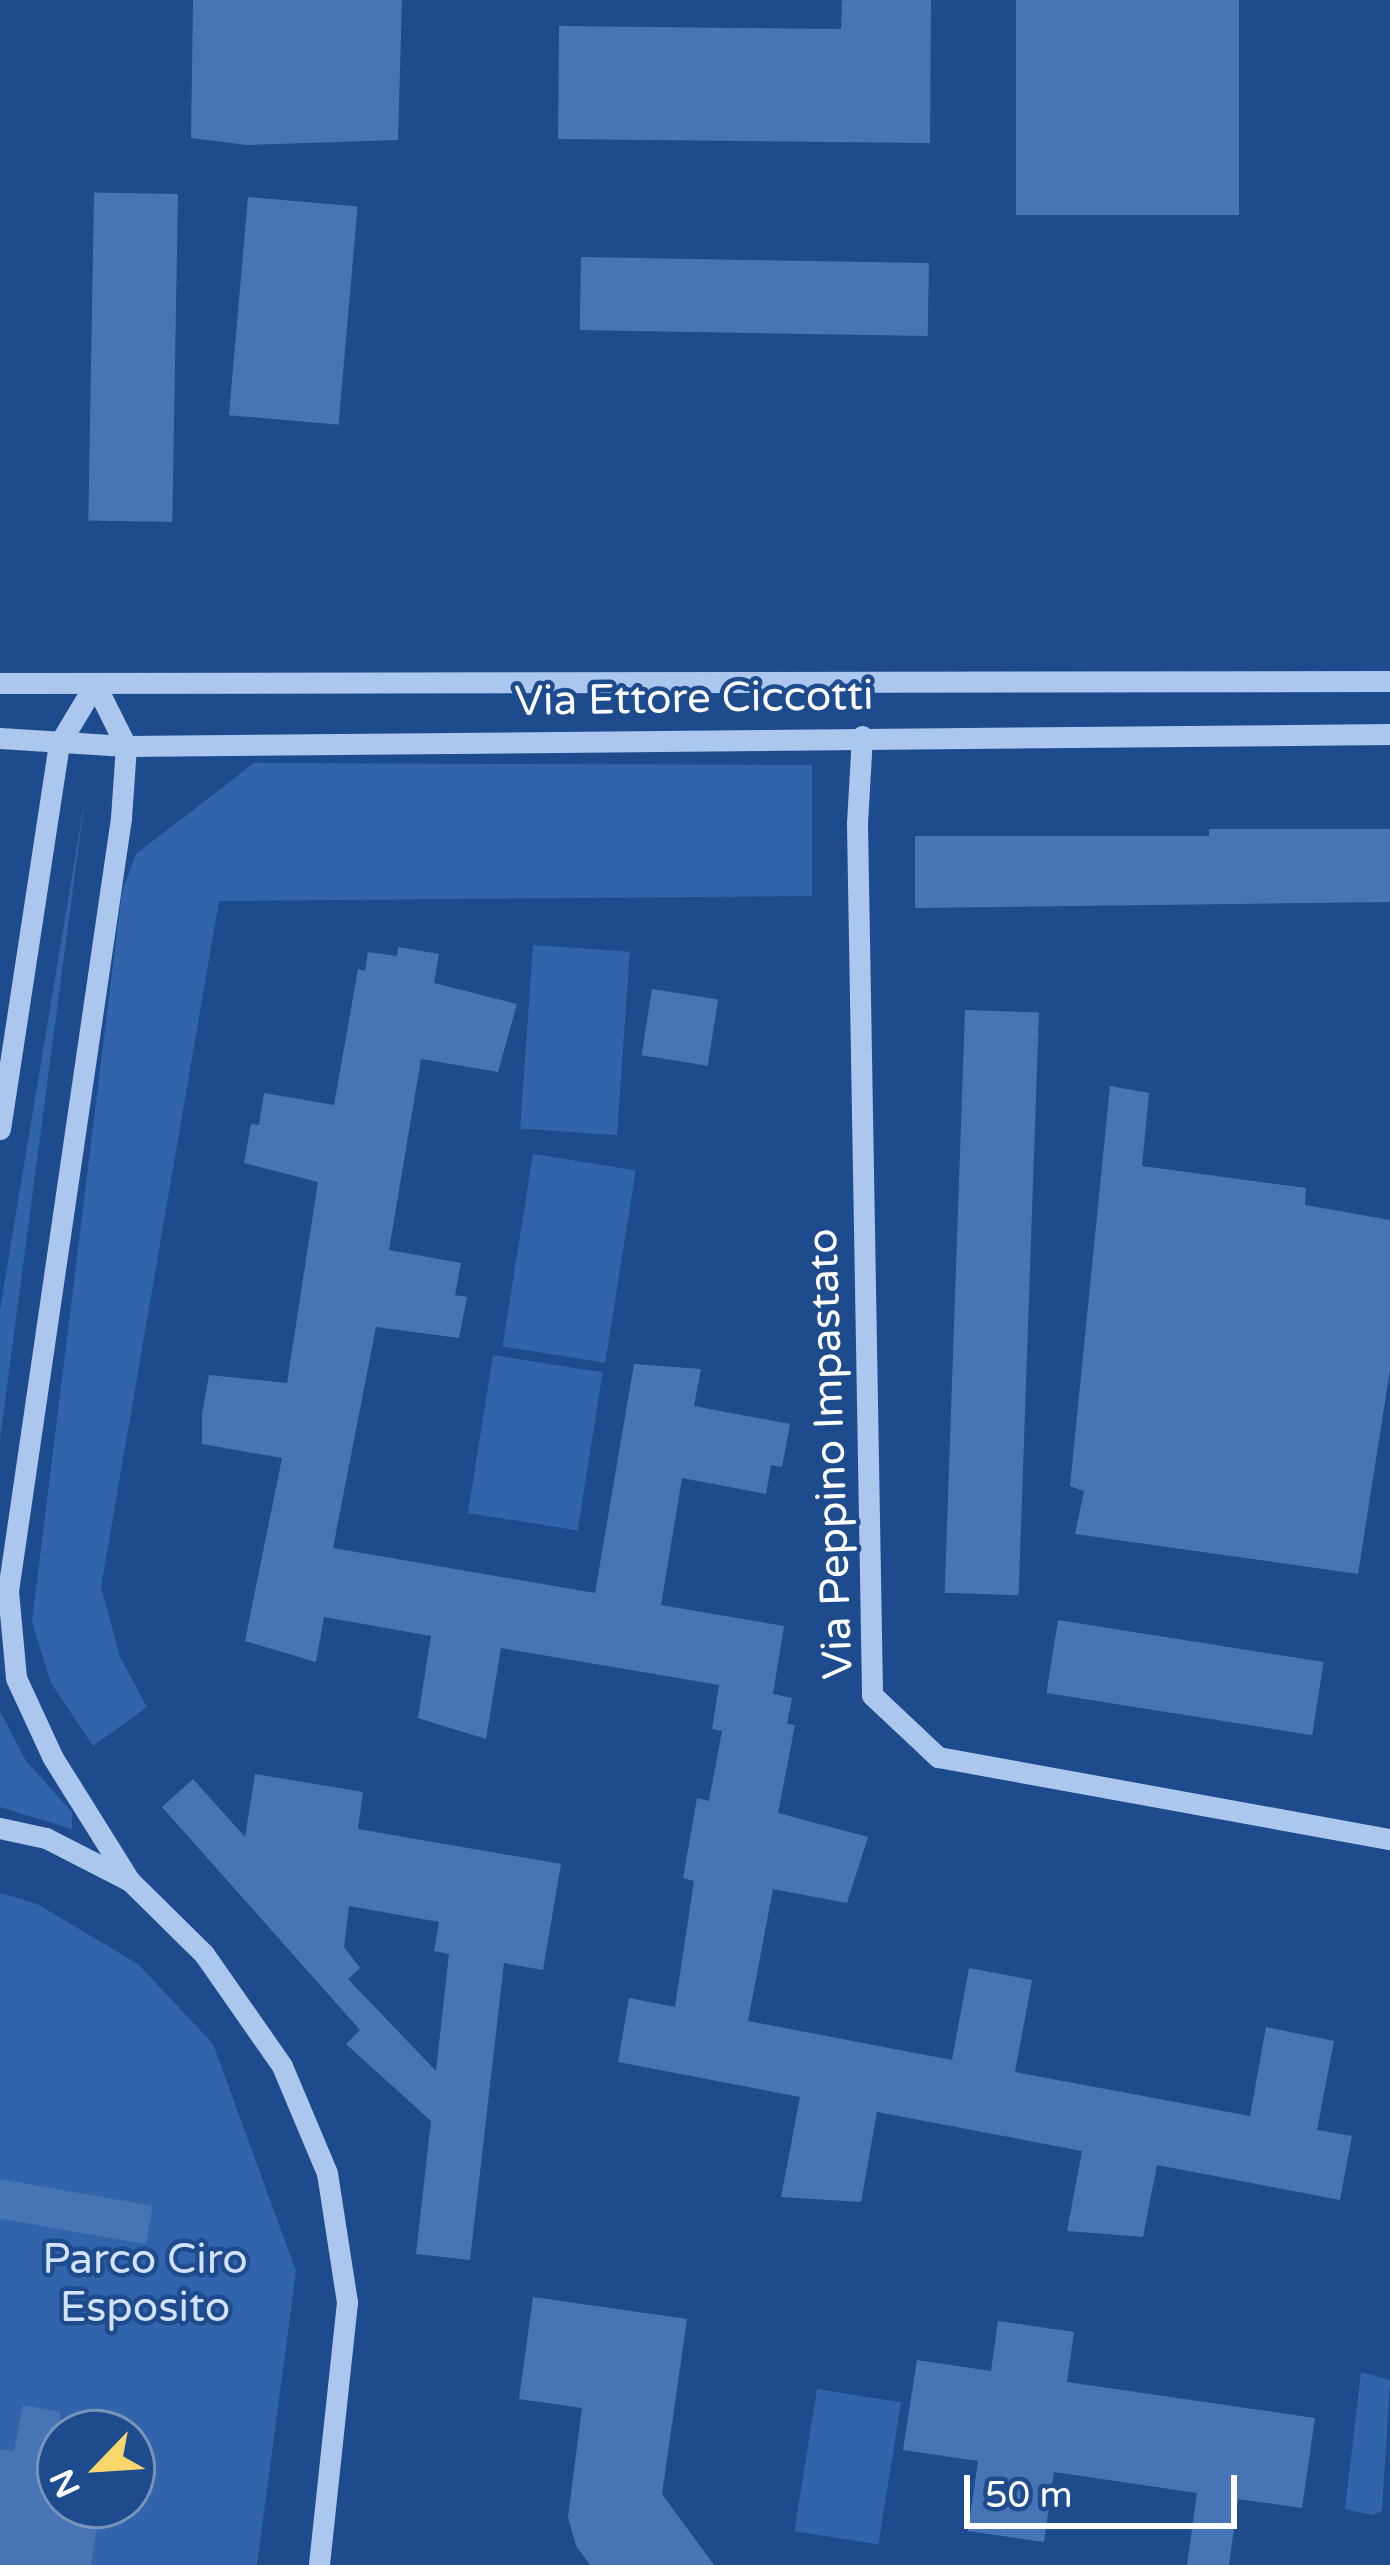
<!DOCTYPE html>
<html>
<head>
<meta charset="utf-8">
<style>
	body { margin:0 }
	#map { position:relative; width:1390px; height:2565px; overflow:hidden; background:#1e4b8d; font-family:"Varela Round",sans-serif }
	div>[style] { position:absolute }
	.green>* { inset:0; background:#3264ab; transform-origin:0 0 }
	.building>* { inset:0; background:#4774b5; transform-origin:0 0 }
	.minor>* { height:21px; margin:-10.5px; padding:0 10.5px; transform-origin:10.5px; border-radius:10.5px; background:#acc7ed }
	span { translate:-50% -50%; white-space:nowrap; text-align:center; line-height:1.15; -webkit-text-stroke:9px #1e4b8d; paint-order:stroke }
	.street-label { font-size:42px; color:#fff }
	.park-label { font-size:42px; color:#d2e2f9 }
	.north { position:absolute; left:36px; top:2409px; width:120px; height:120px; box-sizing:border-box; background:#1e4b8d; border:3px solid #7893bb; border-radius:50%; rotate:245deg; font-size:33px; font-weight:700; line-height:48px; text-align:center; color:#fff }
	.north::after { content:''; display:block; margin:auto; width:42px; height:54px; background:#fbd76b; clip-path:polygon(50% 0,100% 100%,50% 72%,0 100%) }
	.scale { position:absolute; left:964px; top:2475px; width:273px; height:54px; box-sizing:border-box; border:6px solid #fff; border-top:0; padding-left:15px; font-size:36px; line-height:42px; white-space:nowrap; color:#fff; -webkit-text-stroke:9px #1e4b8d; paint-order:stroke }
</style>
</head>
<body>
<div id="map">
	<div class="green">
		<i style="clip-path:polygon(254px 763px,812px 765px,812px 896px,219px 901px,101px 1587px,120px 1657px,147px 1707px,93px 1746px,51px 1683px,32px 1622px,122px 892px,136px 854px)"></i>
		<i style="clip-path:polygon(85px 798px,0 1439px,0 1310px)"></i>
		<i style="left:533px;top:945px;width:97px;height:184px;rotate:4deg"></i>
		<i style="left:533px;top:1154px;width:104px;height:195px;rotate:9deg"></i>
		<i style="left:493px;top:1355px;width:111px;height:160px;rotate:9deg"></i>
		<i style="clip-path:polygon(0 1711px,26px 1761px,72px 1812px,72px 1829px,0 1807px)"></i>
		<i style="clip-path:polygon(evenodd,0 1893px,37px 1904px,138px 1964px,213px 2044px,296px 2271px,257px 2565px,0 2565px,0 1893px,60px 2433px,132px 2433px,132px 2505px,60px 2505px,60px 2433px)"></i>
		<i style="clip-path:polygon(1361px 2372px,1390px 2380px,1382px 2511px,1373px 2515px,1345px 2509px)"></i>
		<i style="left:817px;top:2389px;width:85px;height:144px;rotate:9deg"></i>
	</div>
	<div class="building">
		<i style="clip-path:polygon(193px 0,402px 0,398px 140px,247px 145px,191px 138px)"></i>
		<i style="clip-path:polygon(842px 0,931px 0,930px 143px,558px 139px,559px 26px,841px 29px)"></i>
		<i style="left:1016px;top:0;width:223px;height:215px"></i>
		<i style="left:178px;top:194px;width:328px;height:84px;rotate:91deg"></i>
		<i style="left:248px;top:197px;width:110px;height:219px;rotate:5deg"></i>
		<i style="left:581px;top:257px;width:348px;height:73px;rotate:1deg"></i>
		<i style="clip-path:polygon(1209px 829px,1390px 829px,1390px 902px,915px 908px,915px 836px,1209px 836px)"></i>
		<i style="clip-path:polygon(398px 947px,439px 954px,434px 983px,517px 1004px,498px 1072px,421px 1059px,389px 1250px,461px 1263px,455px 1295px,467px 1297px,459px 1338px,376px 1327px,333px 1548px,595px 1593px,634px 1364px,701px 1369px,694px 1406px,790px 1424px,782px 1467px,771px 1465px,766px 1494px,682px 1478px,661px 1605px,784px 1626px,773px 1694px,792px 1698px,787px 1724px,795px 1725px,778px 1813px,868px 1837px,847px 1903px,773px 1889px,748px 2021px,952px 2060px,969px 1968px,1032px 1980px,1015px 2072px,1250px 2116px,1266px 2027px,1334px 2041px,1317px 2130px,1352px 2136px,1340px 2200px,1157px 2165px,1143px 2237px,1067px 2231px,1082px 2151px,877px 2112px,861px 2202px,781px 2197px,800px 2097px,618px 2062px,629px 1998px,675px 2007px,694px 1881px,683px 1878px,697px 1798px,709px 1801px,722px 1731px,712px 1729px,719px 1685px,501px 1648px,486px 1739px,418px 1718px,431px 1636px,324px 1617px,316px 1662px,245px 1641px,282px 1458px,202px 1444px,202px 1414px,209px 1375px,287px 1383px,318px 1182px,244px 1163px,251px 1124px,259px 1125px,264px 1093px,334px 1105px,358px 969px,365px 971px,368px 952px,397px 956px)"></i>
		<i style="left:652px;top:989px;width:67px;height:67px;rotate:9deg"></i>
		<i style="left:965px;top:1010px;width:74px;height:583px;rotate:2deg"></i>
		<i style="clip-path:polygon(1110px 1086px,1149px 1093px,1142px 1166px,1306px 1188px,1305px 1205px,1390px 1220px,1390px 1370px,1358px 1574px,1075px 1534px,1084px 1491px,1070px 1486px)"></i>
		<i style="left:1058px;top:1620px;width:269px;height:74px;rotate:9deg"></i>
		<i style="clip-path:polygon(evenodd,255px 1774px,363px 1792px,358px 1829px,561px 1864px,543px 1970px,504px 1963px,470px 2260px,416px 2254px,431px 2121px,346px 2044px,360px 2030px,162px 1807px,193px 1779px,245px 1837px,255px 1774px,349px 1906px,439px 1922px,434px 1951px,449px 1954px,436px 2071px,348px 1979px,360px 1968px,344px 1947px,349px 1906px)"></i>
		<i style="left:0;top:2179px;width:155px;height:39px;rotate:10deg"></i>
		<i style="clip-path:polygon(533px 2297px,687px 2319px,662px 2494px,714px 2565px,590px 2565px,576px 2546px,568px 2517px,582px 2408px,519px 2399px)"></i>
		<i style="clip-path:polygon(998px 2321px,1074px 2332px,1067px 2382px,1315px 2418px,1302px 2508px,1238px 2499px,1229px 2565px,1187px 2565px,1197px 2493px,1054px 2472px,1044px 2542px,968px 2531px,978px 2461px,903px 2450px,917px 2360px,991px 2371px)"></i>
		<i style="clip-path:polygon(23px 2405px,60px 2412px,60px 2505px,101px 2505px,91px 2565px,0 2565px,0 2449px,14px 2451px)"></i>
	</div>
	<div class="minor">
		<i style="left:0;top:683px;width:1390px;rotate:-0.08deg"></i>
		<i style="left:95px;top:684px;width:69px;rotate:63.4deg"></i>
		<i style="left:126px;top:746px;width:72px;rotate:94deg"></i>
		<i style="left:121px;top:818px;width:781px;rotate:98.32deg"></i>
		<i style="left:8px;top:1591px;width:87px;rotate:84.7deg"></i>
		<i style="left:16px;top:1678px;width:88px;rotate:65.2deg"></i>
		<i style="left:53px;top:1758px;width:145px;rotate:58deg"></i>
		<i style="left:862px;top:736px;width:88px;rotate:93.3deg"></i>
		<i style="left:857px;top:824px;width:871px;rotate:89.01deg"></i>
		<i style="left:872px;top:1695px;width:91px;rotate:43.2deg"></i>
		<i style="left:938px;top:1757px;width:459px;rotate:10.3deg"></i>
		<i style="left:0;top:738px;width:126px;rotate:3.6deg"></i>
		<i style="left:126px;top:746px;width:1264px;rotate:-0.54deg"></i>
		<i style="left:0;top:1129px;width:389px;rotate:-81.3deg"></i>
		<i style="left:59px;top:744px;width:70px;rotate:-59deg"></i>
		<i style="left:0;top:1828px;width:47px;rotate:12.3deg"></i>
		<i style="left:46px;top:1838px;width:94px;rotate:27.1deg"></i>
		<i style="left:130px;top:1881px;width:104px;rotate:44.6deg"></i>
		<i style="left:204px;top:1954px;width:136px;rotate:55.1deg"></i>
		<i style="left:282px;top:2066px;width:116px;rotate:67.2deg"></i>
		<i style="left:327px;top:2173px;width:131px;rotate:81.2deg"></i>
		<i style="left:347px;top:2302px;width:264px;rotate:96.1deg"></i>
	</div>
	<div class="street-label">
		<span style="left:694px;top:699px;rotate:-1deg">Via Ettore Ciccotti</span>
		<span style="left:831px;top:1454px;rotate:-92deg">Via Peppino Impastato</span>
	</div>
	<div class="park-label">
		<span style="left:145px;top:2284px">Parco Ciro<br>Esposito</span>
	</div>
	<div class="north">N</div>
	<div class="scale">50 m</div>
</div>
</body>
</html>
